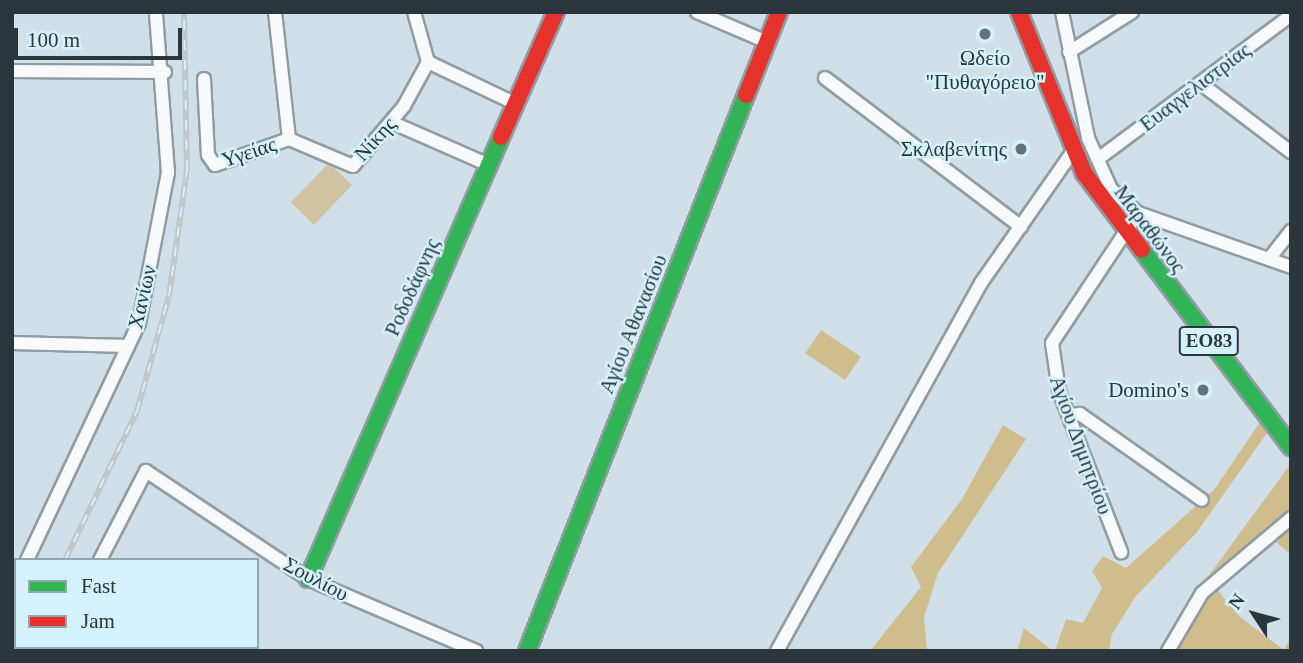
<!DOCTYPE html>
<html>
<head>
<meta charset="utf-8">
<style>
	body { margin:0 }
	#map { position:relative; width:1303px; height:663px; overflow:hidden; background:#d1e0e8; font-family:"Times New Roman",serif }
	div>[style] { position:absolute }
	.green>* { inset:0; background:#d0c3a2; transform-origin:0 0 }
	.forest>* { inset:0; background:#cfbd8e; transform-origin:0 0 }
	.roads { filter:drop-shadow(2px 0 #919ca2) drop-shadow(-2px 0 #919ca2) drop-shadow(0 2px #919ca2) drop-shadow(0 -2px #919ca2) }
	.street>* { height:12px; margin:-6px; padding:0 6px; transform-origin:6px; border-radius:6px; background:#f8fafc }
	.fast>* { height:16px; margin:-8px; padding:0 8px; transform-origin:8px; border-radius:8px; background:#30b455 }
	.jam>* { height:16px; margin:-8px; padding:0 8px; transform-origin:8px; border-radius:8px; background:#e5322d }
	.rail>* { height:6px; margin-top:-3px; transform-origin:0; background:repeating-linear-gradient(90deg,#d4f1ff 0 10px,#c2c6c9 0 20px); box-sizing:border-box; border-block:2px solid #c2c6c9 }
	.dots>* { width:19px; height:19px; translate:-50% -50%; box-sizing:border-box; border:4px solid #d4f1ff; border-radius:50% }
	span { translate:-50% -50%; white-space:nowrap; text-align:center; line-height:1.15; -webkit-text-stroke:5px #d4f1ff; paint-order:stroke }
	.shield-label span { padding:2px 5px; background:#d4f1ff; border:2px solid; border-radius:5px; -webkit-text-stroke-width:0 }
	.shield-label { font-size:19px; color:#2b363c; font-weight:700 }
	.poi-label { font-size:21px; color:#2b363c }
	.right { translate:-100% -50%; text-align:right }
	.street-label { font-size:21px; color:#2b363c }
	.frame { position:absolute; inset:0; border:14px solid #2b363c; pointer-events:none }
	.legend { position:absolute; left:14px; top:558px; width:245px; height:91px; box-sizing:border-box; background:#d4f1ff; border:2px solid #90a6b1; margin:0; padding:9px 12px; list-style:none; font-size:21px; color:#2b363c }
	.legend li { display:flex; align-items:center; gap:14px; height:35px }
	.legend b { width:35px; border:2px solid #90a6b1 }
	.north { position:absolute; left:1219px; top:579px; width:70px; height:70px; -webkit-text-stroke:5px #d4f1ff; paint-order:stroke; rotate:306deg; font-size:19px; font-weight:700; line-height:28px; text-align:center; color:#2b363c }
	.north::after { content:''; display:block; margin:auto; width:24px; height:32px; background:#2b363c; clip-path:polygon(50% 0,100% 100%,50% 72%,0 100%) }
	.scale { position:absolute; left:14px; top:28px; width:168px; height:32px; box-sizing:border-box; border:4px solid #2b363c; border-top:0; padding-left:9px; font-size:21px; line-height:24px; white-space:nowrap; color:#2b363c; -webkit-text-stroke:5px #d4f1ff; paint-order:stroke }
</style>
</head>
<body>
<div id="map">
	<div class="green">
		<i style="left:329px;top:163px;width:32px;height:55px;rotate:44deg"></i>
	</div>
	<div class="forest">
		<i style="left:821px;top:330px;width:48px;height:28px;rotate:34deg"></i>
		<i style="clip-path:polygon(1260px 422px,1267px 433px,1197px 532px,1136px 596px,1112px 634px,1109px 651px,1055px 651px,1066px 619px,1083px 623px,1102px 588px,1092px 571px,1103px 556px,1126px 568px,1214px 490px)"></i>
		<i style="clip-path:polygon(1003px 425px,1026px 439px,938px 573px,924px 617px,927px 651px,870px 651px,921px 587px,911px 567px,962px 499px)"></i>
		<i style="clip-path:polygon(1289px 466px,1291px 555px,1265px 532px,1207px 578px)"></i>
		<i style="clip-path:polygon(1215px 587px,1240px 617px,1284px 650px,1291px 637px,1291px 651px,1173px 651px)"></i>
		<i style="clip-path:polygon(1024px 628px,1053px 651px,1017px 651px)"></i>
	</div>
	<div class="roads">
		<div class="street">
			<i style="left:275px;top:12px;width:128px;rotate:83.7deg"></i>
			<i style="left:289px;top:139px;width:69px;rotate:22.9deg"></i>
			<i style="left:353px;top:166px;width:79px;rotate:-49.6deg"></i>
			<i style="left:404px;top:106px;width:50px;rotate:-61.4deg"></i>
			<i style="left:428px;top:62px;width:52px;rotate:-105.6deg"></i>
			<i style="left:697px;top:12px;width:76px;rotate:23.2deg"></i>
			<i style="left:1062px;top:12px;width:129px;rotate:78.3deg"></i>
			<i style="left:1088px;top:138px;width:56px;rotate:65.7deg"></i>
			<i style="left:1111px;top:189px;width:36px;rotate:42deg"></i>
			<i style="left:1138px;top:213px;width:156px;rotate:123.5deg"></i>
			<i style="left:1052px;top:343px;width:49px;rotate:81.7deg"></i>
			<i style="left:1059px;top:391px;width:173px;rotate:68.9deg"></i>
			<i style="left:1069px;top:52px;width:75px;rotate:-32.4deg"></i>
			<i style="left:428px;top:62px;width:98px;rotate:25.5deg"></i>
			<i style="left:12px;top:71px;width:153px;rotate:0.4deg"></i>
			<i style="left:825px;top:78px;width:246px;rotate:37.2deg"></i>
			<i style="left:204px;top:79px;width:76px;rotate:87deg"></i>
			<i style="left:208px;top:155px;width:12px;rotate:55deg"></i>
			<i style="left:215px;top:165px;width:78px;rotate:-19.4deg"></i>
			<i style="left:1200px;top:83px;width:114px;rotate:37.2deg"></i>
			<i style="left:391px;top:122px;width:107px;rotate:23.7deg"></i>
			<i style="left:1098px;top:159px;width:241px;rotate:-36.7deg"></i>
			<i style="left:1138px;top:213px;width:162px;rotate:19.4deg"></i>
			<i style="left:1269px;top:259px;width:36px;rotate:-52deg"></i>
			<i style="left:12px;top:343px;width:116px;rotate:1.5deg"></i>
			<i style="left:1070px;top:415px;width:10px;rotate:-6deg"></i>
			<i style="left:1080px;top:414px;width:149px;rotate:35.2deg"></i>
			<i style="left:27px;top:560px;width:262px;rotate:-64.7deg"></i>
			<i style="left:139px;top:323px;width:153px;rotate:-79.1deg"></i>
			<i style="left:168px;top:173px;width:161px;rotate:-94.3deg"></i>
			<i style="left:100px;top:560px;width:100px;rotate:-62.7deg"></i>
			<i style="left:146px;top:471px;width:195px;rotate:33.7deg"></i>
			<i style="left:308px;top:579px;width:183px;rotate:23.2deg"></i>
			<i style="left:12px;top:585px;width:7px;rotate:-56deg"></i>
			<i style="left:777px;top:651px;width:421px;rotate:-61deg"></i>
			<i style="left:981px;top:283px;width:161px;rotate:-55.1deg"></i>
			<i style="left:1168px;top:651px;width:67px;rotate:-59.6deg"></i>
			<i style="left:1202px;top:593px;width:116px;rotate:-40.1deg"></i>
		</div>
		<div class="fast">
			<i style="left:1142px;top:250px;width:247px;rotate:52.9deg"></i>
			<i style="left:308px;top:579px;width:482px;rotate:-66.4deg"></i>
			<i style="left:527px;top:651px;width:598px;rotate:-68.5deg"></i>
		</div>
		<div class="jam">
			<i style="left:1019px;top:12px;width:174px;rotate:68deg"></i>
			<i style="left:1084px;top:173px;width:96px;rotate:53deg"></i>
			<i style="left:746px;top:95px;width:89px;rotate:-68.3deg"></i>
			<i style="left:501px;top:137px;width:137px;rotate:-66.3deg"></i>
		</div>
	</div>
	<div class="rail">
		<i style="left:65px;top:560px;width:165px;rotate:-64.2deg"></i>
		<i style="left:137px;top:411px;width:119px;rotate:-74.5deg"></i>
		<i style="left:169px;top:296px;width:127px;rotate:-81.9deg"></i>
		<i style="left:187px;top:170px;width:158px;rotate:-91.1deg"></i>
		<i style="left:12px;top:641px;width:7px;rotate:-56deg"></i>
	</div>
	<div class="dots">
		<i style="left:985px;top:34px;background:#657278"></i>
		<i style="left:1021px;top:149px;background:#657278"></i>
		<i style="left:1203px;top:390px;background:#657278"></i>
	</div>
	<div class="shield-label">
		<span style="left:1209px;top:341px">ΕΟ83</span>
	</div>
	<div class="poi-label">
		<span style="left:985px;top:70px">Ωδείο<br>"Πυθαγόρειο"</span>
		<span class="right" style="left:1007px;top:149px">Σκλαβενίτης</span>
		<span class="right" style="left:1189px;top:390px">Domino's</span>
	</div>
	<div class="street-label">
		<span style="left:1195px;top:87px;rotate:-37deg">Ευαγγελιστρίας</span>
		<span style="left:375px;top:139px;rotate:-48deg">Νίκης</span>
		<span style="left:249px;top:152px;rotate:-18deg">Υγείας</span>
		<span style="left:1150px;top:229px;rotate:53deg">Μαραθώνος</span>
		<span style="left:412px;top:287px;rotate:-66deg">Ροδοδάφνης</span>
		<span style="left:142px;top:297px;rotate:-77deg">Χανίων</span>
		<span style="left:633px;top:324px;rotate:-68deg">Αγίου Αθανασίου</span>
		<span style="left:1081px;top:445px;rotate:70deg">Αγίου Δημητρίου</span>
		<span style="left:316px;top:579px;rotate:28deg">Σουλίου</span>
	</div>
	<div class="frame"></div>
	<ul class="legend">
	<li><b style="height:9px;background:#30b455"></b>Fast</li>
	<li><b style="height:9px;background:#e5322d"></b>Jam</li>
	</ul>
	<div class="north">N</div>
	<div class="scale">100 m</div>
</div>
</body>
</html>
